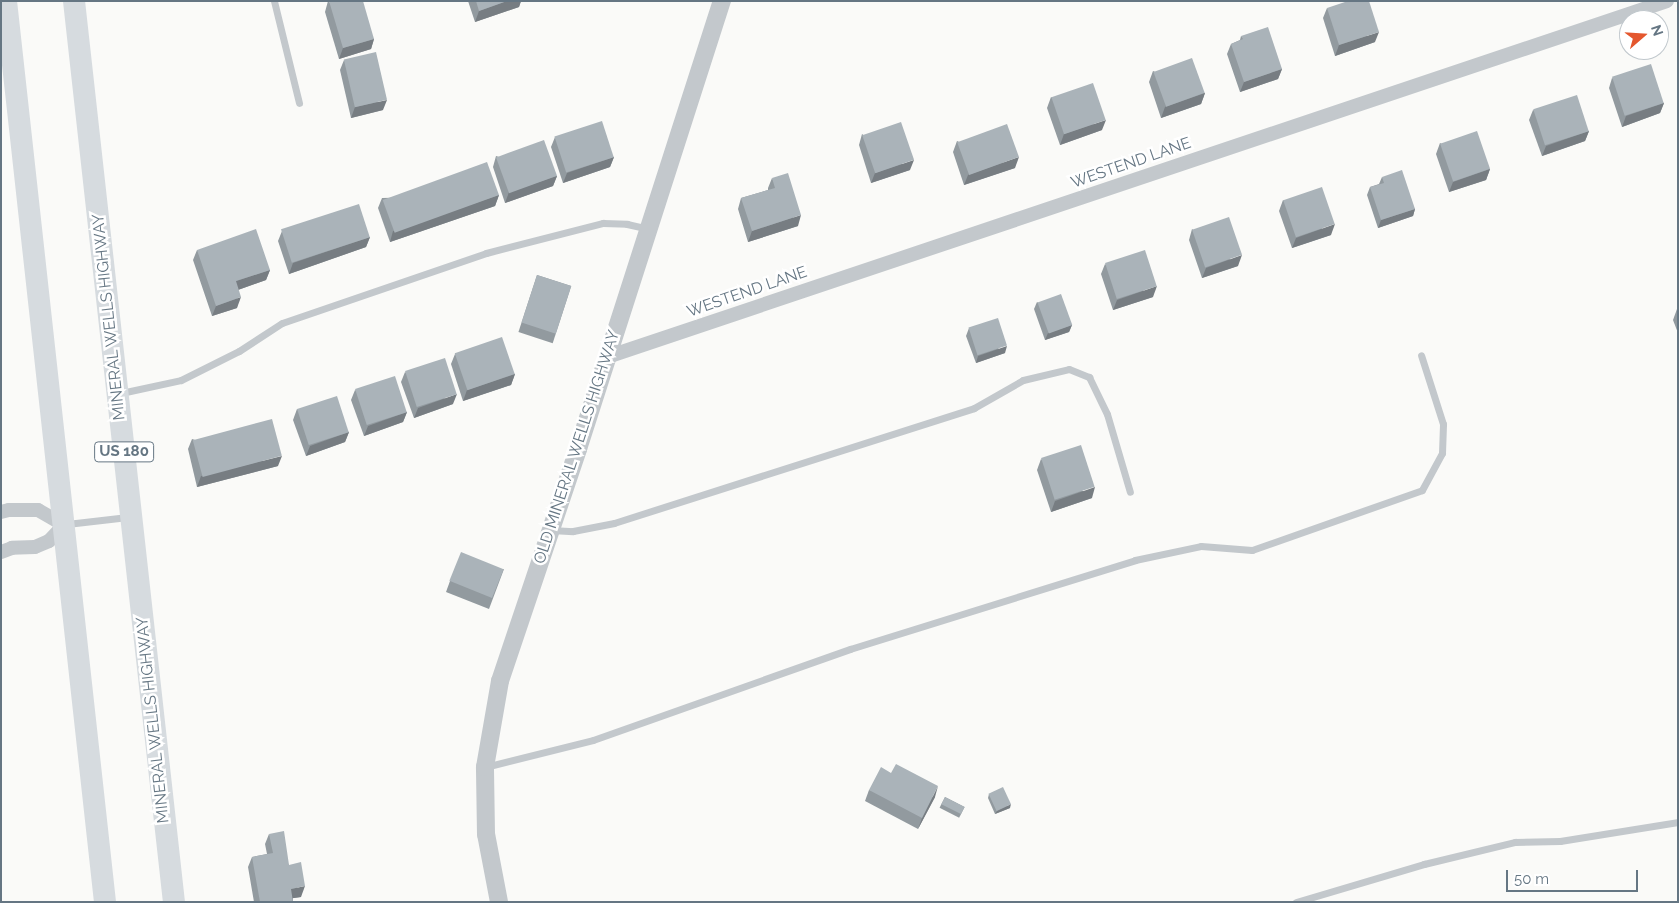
<!DOCTYPE html>
<html>
<head>
<meta charset="utf-8">
<style>
	body { margin:0 }
	#map { position:relative; width:1679px; height:903px; overflow:hidden; background:#fafaf8; font-family:Raleway,sans-serif }
	div>[style] { position:absolute }
	.service>* { height:7px; margin:-3.5px; padding:0 3.5px; transform-origin:3.5px; border-radius:3.5px; background:#c3c8cc }
	.minor>* { height:14px; margin:-7px; padding:0 7px; transform-origin:7px; border-radius:7px; background:#c3c8cc }
	.tertiary>* { height:18px; margin:-9px; padding:0 9px; transform-origin:9px; border-radius:9px; background:#c3c8cc }
	.primary>* { height:22px; margin:-11px; padding:0 11px; transform-origin:11px; border-radius:11px; background:#d6dbdf }
	.wall>* { inset:0; background:#929a9f; transform-origin:0 0 }
	.shaded-wall>* { inset:0; background:#777d82 }
	.building>* { inset:0; background:#aab3b9; transform-origin:0 0 }
	span { translate:-50% -50%; white-space:nowrap; text-align:center; line-height:1.15; -webkit-text-stroke:5px #fff; paint-order:stroke }
	.shield-label span { padding:1px 4px; background:#fff; border:1px solid; border-radius:4px; -webkit-text-stroke-width:0 }
	.shield-label { font-size:15px; color:#657683; font-weight:700 }
	.street-label { font-size:16px; color:#657683 }
	.frame { position:absolute; inset:0; border:2px solid #657683; pointer-events:none }
	.north { position:absolute; left:1619px; top:10px; width:50px; height:50px; box-sizing:border-box; background:#fff; border:1px solid #c1c8cd; border-radius:50%; rotate:71deg; font-size:14px; font-weight:700; line-height:20px; text-align:center; color:#657683 }
	.north::after { content:''; display:block; margin:auto; width:18px; height:22px; background:#e4572e; clip-path:polygon(50% 0,100% 100%,50% 72%,0 100%) }
	.scale { position:absolute; left:1506px; top:870px; width:132px; height:22px; box-sizing:border-box; border:2px solid #657683; border-top:0; padding-left:6px; font-size:15px; line-height:18px; white-space:nowrap; color:#657683; -webkit-text-stroke:4px #fff; paint-order:stroke }
</style>
</head>
<body>
<div id="map">
	<div class="service">
		<i style="left:274px;top:1px;width:105px;rotate:76.2deg"></i>
		<i style="left:121px;top:393px;width:61px;rotate:-12.2deg"></i>
		<i style="left:181px;top:380px;width:65px;rotate:-26.6deg"></i>
		<i style="left:239px;top:351px;width:51px;rotate:-33.1deg"></i>
		<i style="left:282px;top:323px;width:216px;rotate:-18.9deg"></i>
		<i style="left:486px;top:253px;width:121px;rotate:-14.4deg"></i>
		<i style="left:603px;top:223px;width:24px;rotate:2deg"></i>
		<i style="left:627px;top:224px;width:22px;rotate:13deg"></i>
		<i style="left:67px;top:524px;width:61px;rotate:-6.5deg"></i>
		<i style="left:551px;top:530px;width:22px;rotate:3deg"></i>
		<i style="left:573px;top:531px;width:42px;rotate:-11deg"></i>
		<i style="left:614px;top:523px;width:378px;rotate:-17.7deg"></i>
		<i style="left:974px;top:408px;width:56px;rotate:-29.7deg"></i>
		<i style="left:1023px;top:380px;width:47px;rotate:-13.4deg"></i>
		<i style="left:1069px;top:369px;width:22px;rotate:22deg"></i>
		<i style="left:1089px;top:377px;width:41px;rotate:64.1deg"></i>
		<i style="left:1107px;top:414px;width:81px;rotate:73.6deg"></i>
		<i style="left:485px;top:767px;width:111px;rotate:-14deg"></i>
		<i style="left:593px;top:740px;width:273px;rotate:-19.5deg"></i>
		<i style="left:850px;top:649px;width:299px;rotate:-17.3deg"></i>
		<i style="left:1135px;top:560px;width:67px;rotate:-12deg"></i>
		<i style="left:1201px;top:546px;width:51px;rotate:4.5deg"></i>
		<i style="left:1252px;top:550px;width:180px;rotate:-19.4deg"></i>
		<i style="left:1422px;top:490px;width:42px;rotate:-61.6deg"></i>
		<i style="left:1442px;top:453px;width:29px;rotate:-88deg"></i>
		<i style="left:1443px;top:424px;width:72px;rotate:-107.7deg"></i>
		<i style="left:1296px;top:902px;width:134px;rotate:-16.5deg"></i>
		<i style="left:1424px;top:864px;width:94px;rotate:-13.6deg"></i>
		<i style="left:1515px;top:842px;width:45px;rotate:-1.3deg"></i>
		<i style="left:1560px;top:841px;width:120px;rotate:-9.1deg"></i>
	</div>
	<div class="minor">
		<i style="left:607px;top:357px;width:1118px;rotate:-18.56deg"></i>
		<i style="left:1px;top:512px;width:8px;rotate:-14deg"></i>
		<i style="left:9px;top:510px;width:29px"></i>
		<i style="left:38px;top:510px;width:30px;rotate:30deg"></i>
		<i style="left:64px;top:525px;width:22px;rotate:133deg"></i>
		<i style="left:49px;top:541px;width:15px;rotate:157deg"></i>
		<i style="left:35px;top:547px;width:23px;rotate:178deg"></i>
		<i style="left:12px;top:548px;width:12px;rotate:160deg"></i>
	</div>
	<div class="tertiary">
		<i style="left:499px;top:902px;width:69px;rotate:-100.8deg"></i>
		<i style="left:486px;top:834px;width:67px;rotate:-90.9deg"></i>
		<i style="left:485px;top:767px;width:87px;rotate:-80.1deg"></i>
		<i style="left:500px;top:681px;width:245px;rotate:-71.4deg"></i>
		<i style="left:578px;top:449px;width:471px;rotate:-72.2deg"></i>
	</div>
	<div class="primary">
		<i style="left:6px;top:1px;width:906px;rotate:83.73deg"></i>
		<i style="left:74px;top:1px;width:907px;rotate:83.67deg"></i>
	</div>
	<div class="wall">
		<i style="clip-path:polygon(328px 1px,374px 39px,371px 49px,339px 59px,325px 12px)"></i>
		<i style="clip-path:polygon(468px 1px,521px 1px,519px 7px,475px 22px)"></i>
		<i style="clip-path:polygon(1327px 8px,1375px 42px,1335px 56px,1323px 18px)"></i>
		<i style="clip-path:polygon(1241px 36px,1282px 69px,1278px 79px,1240px 92px,1227px 54px,1231px 44px,1240px 40px)"></i>
		<i style="clip-path:polygon(344px 60px,383px 110px,351px 118px,340px 70px)"></i>
		<i style="clip-path:polygon(1153px 71px,1205px 93px,1201px 104px,1161px 118px,1149px 82px)"></i>
		<i style="clip-path:polygon(1612px 78px,1664px 103px,1660px 113px,1622px 127px,1609px 88px)"></i>
		<i style="clip-path:polygon(1051px 97px,1102px 130px,1060px 145px,1047px 108px)"></i>
		<i style="clip-path:polygon(1533px 110px,1589px 131px,1585px 141px,1542px 156px,1529px 120px)"></i>
		<i style="clip-path:polygon(862px 134px,910px 170px,871px 183px,859px 145px)"></i>
		<i style="clip-path:polygon(555px 137px,614px 157px,610px 167px,563px 183px,551px 147px)"></i>
		<i style="clip-path:polygon(957px 141px,1015px 168px,964px 185px,953px 152px)"></i>
		<i style="clip-path:polygon(1440px 143px,1490px 169px,1486px 180px,1449px 192px,1436px 154px)"></i>
		<i style="clip-path:polygon(496px 156px,557px 176px,553px 186px,505px 203px,493px 167px)"></i>
		<i style="clip-path:polygon(1382px 177px,1415px 209px,1413px 216px,1378px 228px,1367px 195px,1370px 187px,1379px 184px)"></i>
		<i style="clip-path:polygon(772px 178px,798px 226px,748px 242px,738px 209px,741px 198px,768px 190px,768px 188px)"></i>
		<i style="clip-path:polygon(499px 195px,495px 206px,390px 242px,378px 208px,382px 198px)"></i>
		<i style="clip-path:polygon(1283px 200px,1331px 235px,1292px 248px,1279px 211px)"></i>
		<i style="clip-path:polygon(1192px 229px,1238px 266px,1202px 278px,1189px 240px)"></i>
		<i style="clip-path:polygon(282px 231px,370px 237px,366px 247px,289px 274px,278px 241px)"></i>
		<i style="clip-path:polygon(197px 250px,270px 270px,266px 280px,238px 290px,237px 308px,212px 316px,193px 260px)"></i>
		<i style="clip-path:polygon(1105px 264px,1153px 297px,1113px 310px,1101px 274px)"></i>
		<i style="left:537px;top:275px;width:36px;height:60px;rotate:18deg"></i>
		<i style="clip-path:polygon(1037px 302px,1072px 325px,1069px 332px,1045px 340px,1034px 309px)"></i>
		<i style="clip-path:polygon(1677px 309px,1678px 309px,1678px 333px,1673px 320px)"></i>
		<i style="clip-path:polygon(969px 328px,1005px 353px,976px 363px,966px 336px)"></i>
		<i style="clip-path:polygon(455px 354px,515px 374px,511px 385px,463px 401px,451px 364px)"></i>
		<i style="clip-path:polygon(405px 372px,453px 404px,414px 418px,401px 382px)"></i>
		<i style="clip-path:polygon(355px 390px,407px 412px,403px 422px,364px 436px,351px 400px)"></i>
		<i style="clip-path:polygon(297px 409px,349px 432px,345px 442px,306px 456px,293px 420px)"></i>
		<i style="clip-path:polygon(192px 439px,278px 466px,197px 487px,188px 449px)"></i>
		<i style="clip-path:polygon(1041px 459px,1092px 498px,1051px 512px,1037px 470px)"></i>
		<i style="clip-path:polygon(504px 569px,489px 609px,446px 592px,450px 581px)"></i>
		<i style="clip-path:polygon(869px 790px,935px 797px,918px 829px,865px 801px)"></i>
		<i style="clip-path:polygon(989px 794px,1010px 808px,995px 814px,988px 798px)"></i>
		<i style="left:945px;top:797px;width:22px;height:12px;rotate:27deg"></i>
		<i style="clip-path:polygon(269px 834px,289px 865px,301px 897px,293px 898px,293px 902px,254px 902px,248px 867px,252px 857px,267px 854px,265px 844px)"></i>
	</div>
	<div class="shaded-wall">
		<i style="clip-path:polygon(507px 1px,521px 1px,519px 7px,475px 22px,479px 11px)"></i>
		<i style="clip-path:polygon(1379px 32px,1375px 42px,1335px 56px,1339px 45px)"></i>
		<i style="clip-path:polygon(374px 39px,371px 49px,339px 59px,343px 48px)"></i>
		<i style="clip-path:polygon(1282px 69px,1278px 79px,1240px 92px,1244px 82px)"></i>
		<i style="clip-path:polygon(1205px 93px,1201px 104px,1161px 118px,1165px 107px)"></i>
		<i style="clip-path:polygon(387px 100px,383px 110px,351px 118px,355px 107px)"></i>
		<i style="clip-path:polygon(1664px 103px,1660px 113px,1622px 127px,1626px 116px)"></i>
		<i style="clip-path:polygon(1106px 120px,1102px 130px,1060px 145px,1064px 134px)"></i>
		<i style="clip-path:polygon(1589px 131px,1585px 141px,1542px 156px,1546px 146px)"></i>
		<i style="clip-path:polygon(614px 157px,610px 167px,563px 183px,567px 173px)"></i>
		<i style="clip-path:polygon(1019px 157px,1015px 168px,964px 185px,968px 175px)"></i>
		<i style="clip-path:polygon(914px 160px,910px 170px,871px 183px,875px 173px)"></i>
		<i style="clip-path:polygon(1490px 169px,1486px 180px,1449px 192px,1453px 182px)"></i>
		<i style="clip-path:polygon(557px 176px,553px 186px,505px 203px,509px 192px)"></i>
		<i style="clip-path:polygon(499px 195px,495px 206px,390px 242px,393px 231px)"></i>
		<i style="clip-path:polygon(1415px 209px,1413px 216px,1378px 228px,1381px 220px)"></i>
		<i style="clip-path:polygon(801px 215px,798px 226px,748px 242px,752px 231px)"></i>
		<i style="clip-path:polygon(1335px 224px,1331px 235px,1292px 248px,1296px 238px)"></i>
		<i style="clip-path:polygon(370px 237px,366px 247px,289px 274px,293px 263px)"></i>
		<i style="clip-path:polygon(1242px 255px,1238px 266px,1202px 278px,1206px 268px)"></i>
		<i style="clip-path:polygon(270px 270px,266px 280px,232px 292px,236px 281px)"></i>
		<i style="clip-path:polygon(1157px 286px,1153px 297px,1113px 310px,1117px 300px)"></i>
		<i style="clip-path:polygon(241px 297px,237px 308px,212px 316px,216px 306px)"></i>
		<i style="clip-path:polygon(1072px 325px,1069px 332px,1045px 340px,1048px 333px)"></i>
		<i style="clip-path:polygon(1007px 346px,1005px 353px,976px 363px,978px 356px)"></i>
		<i style="clip-path:polygon(515px 374px,511px 385px,463px 401px,467px 390px)"></i>
		<i style="clip-path:polygon(457px 394px,453px 404px,414px 418px,418px 408px)"></i>
		<i style="clip-path:polygon(407px 412px,403px 422px,364px 436px,368px 426px)"></i>
		<i style="clip-path:polygon(349px 432px,345px 442px,306px 456px,310px 446px)"></i>
		<i style="clip-path:polygon(282px 456px,278px 466px,197px 487px,201px 476px)"></i>
		<i style="clip-path:polygon(1095px 487px,1092px 498px,1051px 512px,1055px 501px)"></i>
		<i style="clip-path:polygon(938px 786px,935px 797px,918px 829px,922px 818px)"></i>
		<i style="clip-path:polygon(1011px 804px,1010px 808px,995px 814px,997px 811px)"></i>
		<i style="clip-path:polygon(305px 886px,301px 897px,287px 899px,291px 889px)"></i>
	</div>
	<div class="building">
		<i style="clip-path:polygon(329px 1px,363px 1px,374px 39px,343px 48px)"></i>
		<i style="clip-path:polygon(476px 1px,507px 1px,479px 11px)"></i>
		<i style="clip-path:polygon(1348px 1px,1369px 1px,1379px 32px,1339px 45px,1327px 8px)"></i>
		<i style="clip-path:polygon(1268px 27px,1282px 69px,1244px 82px,1231px 44px,1243px 39px,1241px 36px)"></i>
		<i style="left:376px;top:52px;width:49px;height:33px;rotate:77deg"></i>
		<i style="left:1192px;top:58px;width:37px;height:41px;rotate:70deg"></i>
		<i style="left:1651px;top:64px;width:41px;height:41px;rotate:72deg"></i>
		<i style="left:1093px;top:83px;width:39px;height:44px;rotate:71deg"></i>
		<i style="left:1577px;top:95px;width:38px;height:46px;rotate:72deg"></i>
		<i style="left:602px;top:121px;width:38px;height:50px;rotate:72deg"></i>
		<i style="left:901px;top:122px;width:40px;height:41px;rotate:71deg"></i>
		<i style="left:1007px;top:124px;width:35px;height:53px;rotate:70deg"></i>
		<i style="left:1477px;top:131px;width:40px;height:39px;rotate:71deg"></i>
		<i style="left:544px;top:140px;width:38px;height:51px;rotate:70deg"></i>
		<i style="left:487px;top:162px;width:35px;height:111px;rotate:70deg"></i>
		<i style="clip-path:polygon(1402px 170px,1415px 209px,1381px 220px,1370px 187px,1384px 183px,1382px 177px)"></i>
		<i style="clip-path:polygon(788px 173px,801px 215px,752px 231px,741px 198px,775px 188px,772px 178px)"></i>
		<i style="left:1322px;top:187px;width:39px;height:41px;rotate:71deg"></i>
		<i style="left:359px;top:204px;width:35px;height:82px;rotate:72deg"></i>
		<i style="left:1229px;top:217px;width:40px;height:39px;rotate:71deg"></i>
		<i style="clip-path:polygon(256px 229px,270px 270px,236px 281px,241px 297px,216px 306px,197px 250px)"></i>
		<i style="left:1145px;top:250px;width:38px;height:42px;rotate:72deg"></i>
		<i style="left:537px;top:275px;width:36px;height:50px;rotate:18deg"></i>
		<i style="left:1061px;top:294px;width:33px;height:25px;rotate:70deg"></i>
		<i style="left:998px;top:318px;width:29px;height:31px;rotate:72deg"></i>
		<i style="left:502px;top:337px;width:39px;height:50px;rotate:71deg"></i>
		<i style="left:445px;top:358px;width:38px;height:42px;rotate:72deg"></i>
		<i style="left:395px;top:376px;width:38px;height:42px;rotate:72deg"></i>
		<i style="left:337px;top:396px;width:38px;height:42px;rotate:72deg"></i>
		<i style="left:272px;top:419px;width:38px;height:82px;rotate:75deg"></i>
		<i style="left:1081px;top:445px;width:44px;height:42px;rotate:72deg"></i>
		<i style="left:461px;top:552px;width:46px;height:31px;rotate:22deg"></i>
		<i style="clip-path:polygon(896px 764px,938px 786px,922px 818px,869px 790px,881px 767px,891px 773px)"></i>
		<i style="left:1003px;top:787px;width:19px;height:16px;rotate:65deg"></i>
		<i style="left:945px;top:797px;width:22px;height:8px;rotate:27deg"></i>
		<i style="clip-path:polygon(284px 831px,289px 865px,301px 862px,305px 886px,291px 889px,293px 902px,260px 902px,252px 857px,273px 853px,269px 834px)"></i>
	</div>
	<div class="shield-label">
		<span style="left:124px;top:452px">US 180</span>
	</div>
	<div class="street-label">
		<span style="left:1131px;top:163px;rotate:-19deg">WESTEND LANE</span>
		<span style="left:747px;top:292px;rotate:-19deg">WESTEND LANE</span>
		<span style="left:109px;top:317px;rotate:-96deg">MINERAL WELLS HIGHWAY</span>
		<span style="left:577px;top:447px;rotate:-72deg">OLD MINERAL WELLS HIGHWAY</span>
		<span style="left:153px;top:720px;rotate:-96deg">MINERAL WELLS HIGHWAY</span>
	</div>
	<div class="frame"></div>
	<div class="north">N</div>
	<div class="scale">50 m</div>
</div>
</body>
</html>
